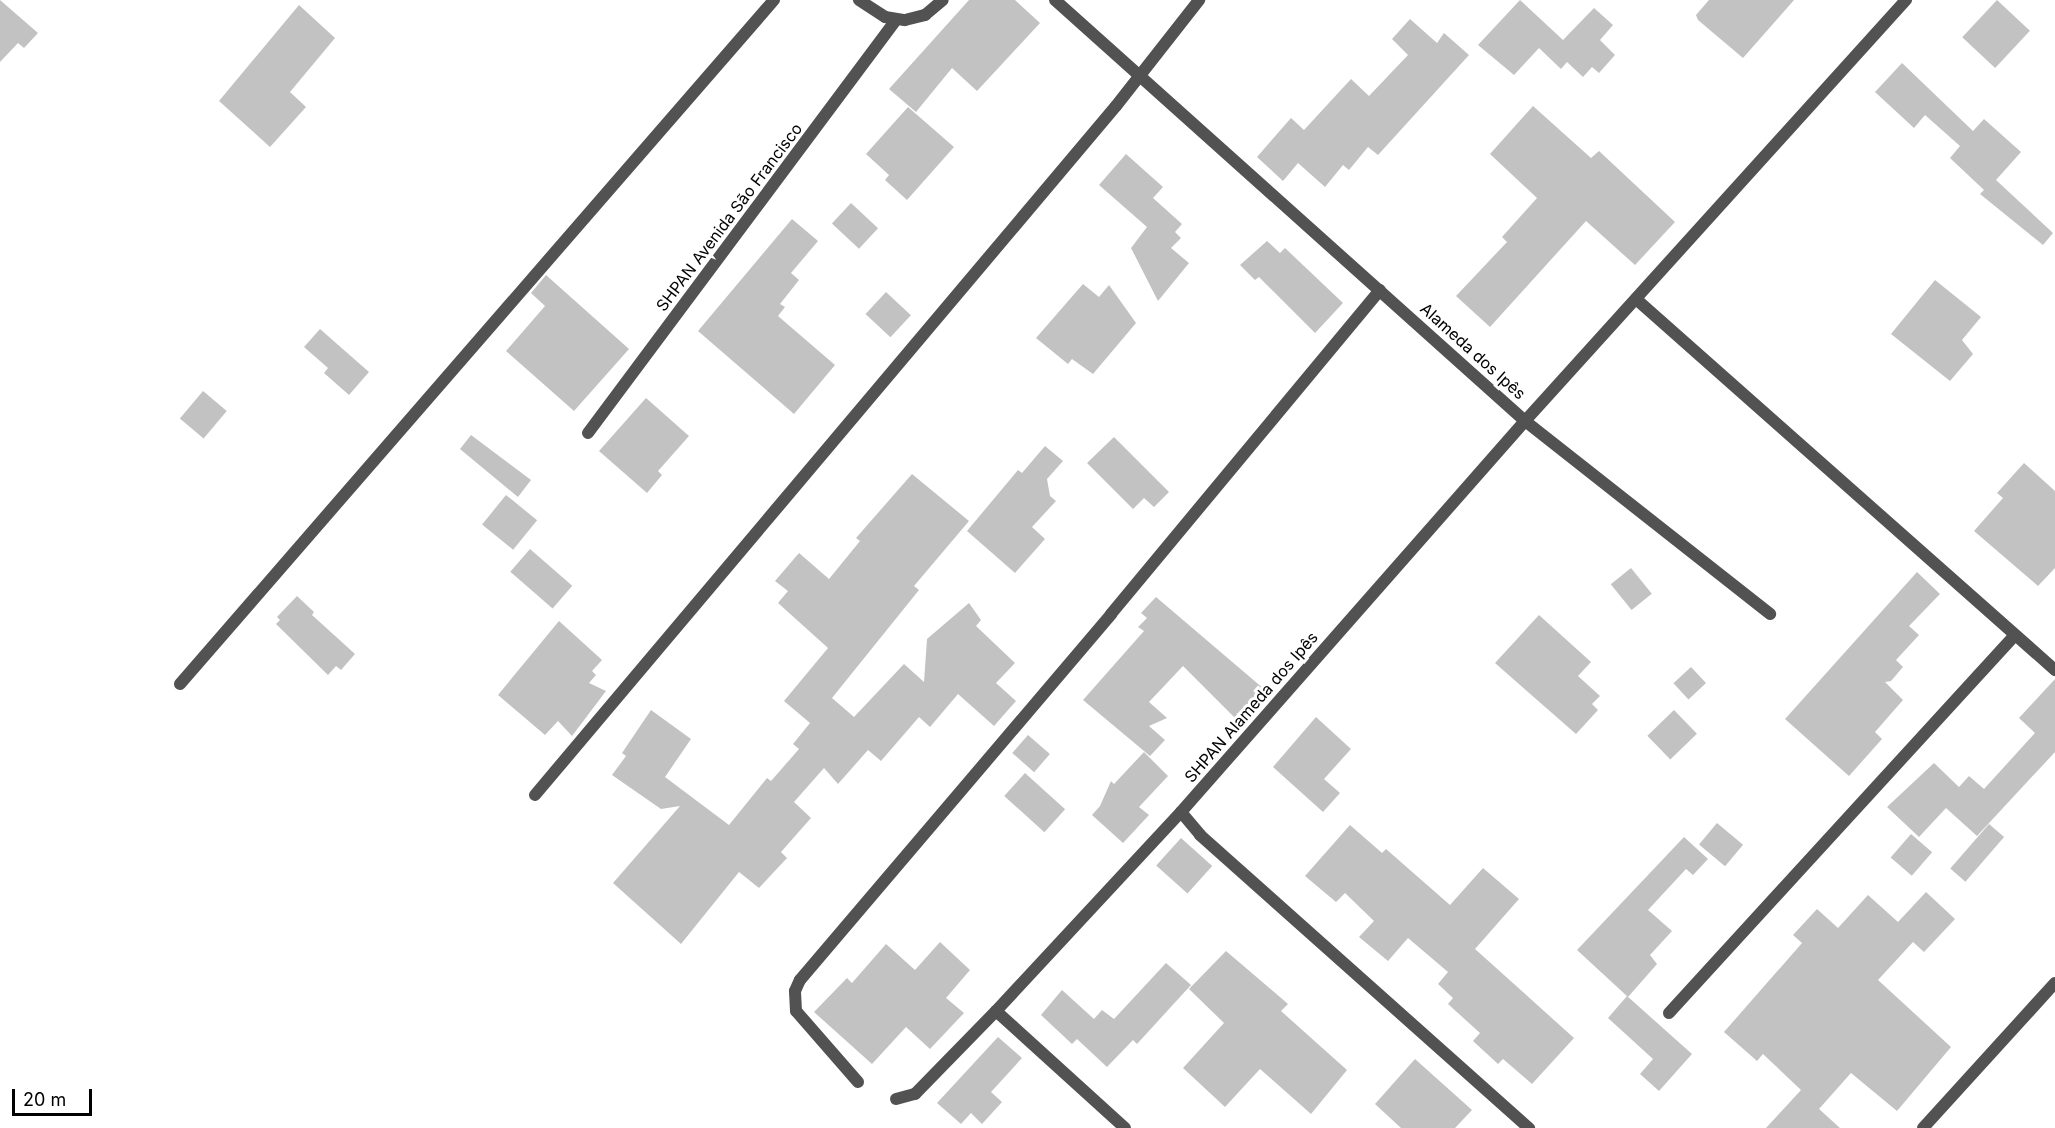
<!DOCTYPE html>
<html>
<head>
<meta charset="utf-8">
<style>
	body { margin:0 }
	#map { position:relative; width:2055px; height:1128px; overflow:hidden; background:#fff; font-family:Inter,sans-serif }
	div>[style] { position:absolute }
	.building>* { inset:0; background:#c2c2c2; transform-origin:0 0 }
	.minor>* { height:12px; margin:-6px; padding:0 6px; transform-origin:6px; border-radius:6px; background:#525252 }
	.tertiary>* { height:12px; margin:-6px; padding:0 6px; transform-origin:6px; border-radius:6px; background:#525252 }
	span { translate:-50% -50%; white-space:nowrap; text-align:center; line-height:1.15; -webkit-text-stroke:6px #fff; paint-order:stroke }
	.street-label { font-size:16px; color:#000 }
	.scale { position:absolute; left:12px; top:1089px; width:80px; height:27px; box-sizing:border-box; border:3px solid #000; border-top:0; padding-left:8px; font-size:18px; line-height:21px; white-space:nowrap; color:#000; -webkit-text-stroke:4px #fff; paint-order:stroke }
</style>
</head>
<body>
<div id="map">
	<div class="building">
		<i style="clip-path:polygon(0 0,38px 33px,24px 48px,18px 43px,0 62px)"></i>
		<i style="clip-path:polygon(969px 0,1015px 0,1040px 23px,977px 91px,952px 68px,916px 112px,889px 89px)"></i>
		<i style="clip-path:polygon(1520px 0,1563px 40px,1594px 8px,1613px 25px,1600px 40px,1615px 55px,1599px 73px,1592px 67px,1583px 77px,1567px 62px,1561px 69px,1539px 48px,1514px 75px,1478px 45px)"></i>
		<i style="clip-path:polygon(1709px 0,1794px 0,1743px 58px,1698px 20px,1696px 15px)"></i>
		<i style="left:1997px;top:0;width:45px;height:51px;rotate:43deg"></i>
		<i style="clip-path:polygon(299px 5px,335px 38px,290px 92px,306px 107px,270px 147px,219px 101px)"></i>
		<i style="clip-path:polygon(1410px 19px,1437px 43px,1444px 33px,1469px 55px,1378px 155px,1368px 147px,1349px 170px,1343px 165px,1325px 187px,1298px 163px,1283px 181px,1257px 157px,1291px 118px,1304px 130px,1351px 79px,1369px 96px,1408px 55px,1392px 39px)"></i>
		<i style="clip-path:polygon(1902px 63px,1973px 131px,1984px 119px,2021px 152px,1996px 180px,2053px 233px,2043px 245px,1980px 194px,1984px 190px,1950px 158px,1960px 146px,1925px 115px,1914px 128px,1875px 92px)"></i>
		<i style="clip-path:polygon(1533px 106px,1591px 158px,1599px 151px,1675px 222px,1635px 265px,1586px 221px,1490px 327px,1456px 296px,1507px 242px,1502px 237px,1537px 198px,1490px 154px)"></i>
		<i style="clip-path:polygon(908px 107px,954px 147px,907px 200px,885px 180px,889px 175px,866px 154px)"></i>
		<i style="clip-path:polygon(1126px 154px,1163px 187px,1153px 198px,1182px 224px,1175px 232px,1181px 238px,1171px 248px,1189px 263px,1158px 301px,1131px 248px,1147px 227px,1099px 185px)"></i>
		<i style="left:851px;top:203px;width:37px;height:28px;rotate:43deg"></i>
		<i style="clip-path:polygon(792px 219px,818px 241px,791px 273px,799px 280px,780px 304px,785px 307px,778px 316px,835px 365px,794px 414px,698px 331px)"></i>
		<i style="clip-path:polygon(1267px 241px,1280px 253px,1285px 248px,1343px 303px,1315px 333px,1259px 277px,1255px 280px,1240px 265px)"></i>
		<i style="clip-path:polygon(546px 275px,629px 349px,574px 411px,506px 351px,545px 306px,531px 293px)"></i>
		<i style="clip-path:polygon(1935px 280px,1981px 317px,1962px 340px,1973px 354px,1950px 381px,1891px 334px)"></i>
		<i style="clip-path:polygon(1083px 284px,1099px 297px,1109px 285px,1136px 323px,1093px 374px,1072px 359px,1068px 364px,1036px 338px)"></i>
		<i style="left:886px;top:292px;width:34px;height:30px;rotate:43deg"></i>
		<i style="clip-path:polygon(320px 329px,369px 372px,349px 395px,324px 373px,328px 368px,304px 347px)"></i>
		<i style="left:203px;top:391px;width:31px;height:36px;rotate:40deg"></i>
		<i style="clip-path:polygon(646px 398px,689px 436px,658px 471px,662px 475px,647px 493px,599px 451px)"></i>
		<i style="clip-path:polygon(471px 435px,531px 480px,518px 497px,460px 449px)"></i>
		<i style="clip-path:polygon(1114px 437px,1169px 492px,1154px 507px,1144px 498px,1133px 509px,1087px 463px)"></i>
		<i style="clip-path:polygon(1045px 446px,1063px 461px,1047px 479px,1050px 496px,1056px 501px,1032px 527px,1045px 539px,1015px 573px,967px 531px,1018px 470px,1022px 473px)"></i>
		<i style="clip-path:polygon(2024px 463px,2055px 491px,2055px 568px,2038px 586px,1974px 531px,2003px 498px,1997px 493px)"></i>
		<i style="clip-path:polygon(912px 474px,969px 521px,914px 586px,919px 590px,832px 698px,854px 717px,904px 664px,924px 682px,927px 639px,969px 603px,981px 620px,976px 626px,1015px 663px,996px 683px,1016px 701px,994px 726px,958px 694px,930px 727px,919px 717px,881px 761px,868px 750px,838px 784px,824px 768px,794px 802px,811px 818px,781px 852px,787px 858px,759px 888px,739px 872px,681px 944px,613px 883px,680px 806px,661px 809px,612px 775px,626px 756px,622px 753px,651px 710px,691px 739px,665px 777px,729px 825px,767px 778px,771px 781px,799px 749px,793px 744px,810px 723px,784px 701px,828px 648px,778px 603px,788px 591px,775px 581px,799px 553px,829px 579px,860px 541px,856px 538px)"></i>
		<i style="left:506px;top:495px;width:40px;height:38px;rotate:39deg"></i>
		<i style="left:530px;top:549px;width:56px;height:30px;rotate:41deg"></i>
		<i style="left:1631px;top:568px;width:33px;height:26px;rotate:51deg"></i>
		<i style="clip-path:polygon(1917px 572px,1940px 594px,1909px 626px,1919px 635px,1896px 660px,1903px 667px,1891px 681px,1885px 682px,1903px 700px,1875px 732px,1882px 739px,1849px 776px,1785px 719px)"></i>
		<i style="clip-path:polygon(297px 596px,314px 612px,312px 615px,355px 654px,341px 670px,336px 666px,328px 675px,276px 624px,280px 620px,277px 617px)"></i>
		<i style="clip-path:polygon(1156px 597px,1264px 689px,1236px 719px,1183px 666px,1149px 702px,1167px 718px,1149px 726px,1165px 740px,1150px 756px,1083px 700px,1144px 631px,1138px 627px,1147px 618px,1141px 613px)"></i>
		<i style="clip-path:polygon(1539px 615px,1591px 662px,1578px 676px,1600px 696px,1592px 704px,1598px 710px,1576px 734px,1495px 663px)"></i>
		<i style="clip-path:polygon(559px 621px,602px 660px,592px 671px,596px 675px,589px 683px,606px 691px,572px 736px,558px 721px,545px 735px,498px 695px)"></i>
		<i style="left:1691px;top:667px;width:22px;height:24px;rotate:47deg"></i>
		<i style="clip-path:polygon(2055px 679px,2055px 752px,1977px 836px,1946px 808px,1919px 837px,1887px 807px,1934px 763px,1959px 787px,1969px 776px,1984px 789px,2035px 733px,2019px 718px)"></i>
		<i style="left:1674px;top:710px;width:33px;height:37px;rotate:46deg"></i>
		<i style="clip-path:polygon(1316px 717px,1351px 749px,1324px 779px,1340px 793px,1323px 812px,1273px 767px)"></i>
		<i style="left:1028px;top:735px;width:29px;height:24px;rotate:41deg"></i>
		<i style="clip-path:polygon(1144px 752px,1168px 776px,1139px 807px,1149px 815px,1123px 843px,1092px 815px,1100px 806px,1111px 781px,1114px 784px)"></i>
		<i style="left:1025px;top:773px;width:54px;height:31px;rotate:42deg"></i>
		<i style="left:1717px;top:823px;width:34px;height:28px;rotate:40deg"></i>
		<i style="left:1989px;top:824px;width:20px;height:59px;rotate:41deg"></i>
		<i style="clip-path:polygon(1350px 825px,1382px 853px,1386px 849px,1450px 905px,1483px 868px,1519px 899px,1475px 949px,1574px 1038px,1532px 1084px,1503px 1059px,1498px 1064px,1473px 1041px,1480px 1033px,1448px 1004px,1453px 998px,1438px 984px,1448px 972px,1408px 938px,1388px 961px,1359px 937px,1374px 921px,1345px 893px,1336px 902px,1305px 876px)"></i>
		<i style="left:1911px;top:834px;width:28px;height:31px;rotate:41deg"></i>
		<i style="clip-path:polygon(1684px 837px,1708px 859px,1693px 875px,1686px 869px,1648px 910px,1672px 931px,1650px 955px,1657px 964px,1628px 997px,1577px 950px)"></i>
		<i style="left:1181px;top:838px;width:42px;height:37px;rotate:42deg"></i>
		<i style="clip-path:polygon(1926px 892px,1955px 919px,1924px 952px,1913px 942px,1878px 980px,1951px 1047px,1897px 1111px,1851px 1073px,1819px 1109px,1840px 1128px,1766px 1128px,1801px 1090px,1763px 1054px,1757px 1061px,1724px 1032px,1802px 943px,1793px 935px,1817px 909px,1838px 928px,1868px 895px,1898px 922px)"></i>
		<i style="clip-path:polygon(940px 942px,970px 970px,946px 998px,964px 1013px,930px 1049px,906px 1027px,872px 1064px,814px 1012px,847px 978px,852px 983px,886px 944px,915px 970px)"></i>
		<i style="clip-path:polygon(1226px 951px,1288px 1004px,1281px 1011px,1347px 1070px,1311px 1114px,1260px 1069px,1225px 1107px,1183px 1068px,1224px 1023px,1189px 989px)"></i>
		<i style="clip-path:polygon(1166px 963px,1191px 985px,1137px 1044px,1133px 1040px,1107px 1067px,1077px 1039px,1072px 1044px,1041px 1015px,1062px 990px,1094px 1019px,1102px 1010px,1114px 1019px)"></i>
		<i style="clip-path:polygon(1627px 996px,1692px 1054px,1659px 1091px,1640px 1074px,1653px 1059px,1608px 1018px)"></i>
		<i style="clip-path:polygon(998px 1037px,1022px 1058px,991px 1092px,1002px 1102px,982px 1124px,971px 1113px,961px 1124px,937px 1103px)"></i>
		<i style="clip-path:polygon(1415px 1059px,1472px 1110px,1455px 1128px,1401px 1128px,1375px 1104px)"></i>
	</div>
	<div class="minor">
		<i style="left:1636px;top:299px;width:560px;rotate:41.52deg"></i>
		<i style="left:588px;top:433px;width:515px;rotate:-53.29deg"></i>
		<i style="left:180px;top:684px;width:906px;rotate:-49.03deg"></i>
		<i style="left:535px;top:795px;width:901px;rotate:-49.86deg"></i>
		<i style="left:1116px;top:106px;width:135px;rotate:-51.9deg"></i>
		<i style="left:1181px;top:812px;width:30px;rotate:50deg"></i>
		<i style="left:1200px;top:835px;width:441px;rotate:41.7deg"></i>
		<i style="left:996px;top:1011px;width:174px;rotate:42.2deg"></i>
		<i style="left:1669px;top:1013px;width:512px;rotate:-47.53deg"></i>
		<i style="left:858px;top:1082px;width:94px;rotate:-131.1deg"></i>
		<i style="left:796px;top:1011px;width:20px;rotate:-93deg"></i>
		<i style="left:795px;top:991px;width:12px;rotate:-66deg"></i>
		<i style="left:800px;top:980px;width:480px;rotate:-49.6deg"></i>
		<i style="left:1111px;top:614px;width:421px;rotate:-50.3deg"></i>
		<i style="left:896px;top:1099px;width:20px;rotate:-15deg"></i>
		<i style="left:915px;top:1094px;width:116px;rotate:-45.7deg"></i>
		<i style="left:996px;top:1011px;width:272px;rotate:-47.1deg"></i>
		<i style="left:1181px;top:812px;width:521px;rotate:-48.66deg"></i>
		<i style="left:1525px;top:421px;width:312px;rotate:38.2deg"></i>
		<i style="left:1923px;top:1128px;width:196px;rotate:-47.7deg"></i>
	</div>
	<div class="tertiary">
		<i style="left:859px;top:0;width:31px;rotate:33deg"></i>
		<i style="left:885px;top:17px;width:20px;rotate:9deg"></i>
		<i style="left:905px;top:20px;width:21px;rotate:-14deg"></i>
		<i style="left:925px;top:15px;width:23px;rotate:-40deg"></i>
		<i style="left:1055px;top:0;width:631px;rotate:41.85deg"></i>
		<i style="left:1525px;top:421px;width:568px;rotate:-47.86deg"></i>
	</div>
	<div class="street-label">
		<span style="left:729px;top:217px;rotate:-53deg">SHPAN Avenida São Francisco</span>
		<span style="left:1473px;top:351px;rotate:42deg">Alameda dos Ipês</span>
		<span style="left:1251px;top:707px;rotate:-49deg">SHPAN Alameda dos Ipês</span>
	</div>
	<div class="scale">20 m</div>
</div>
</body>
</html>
